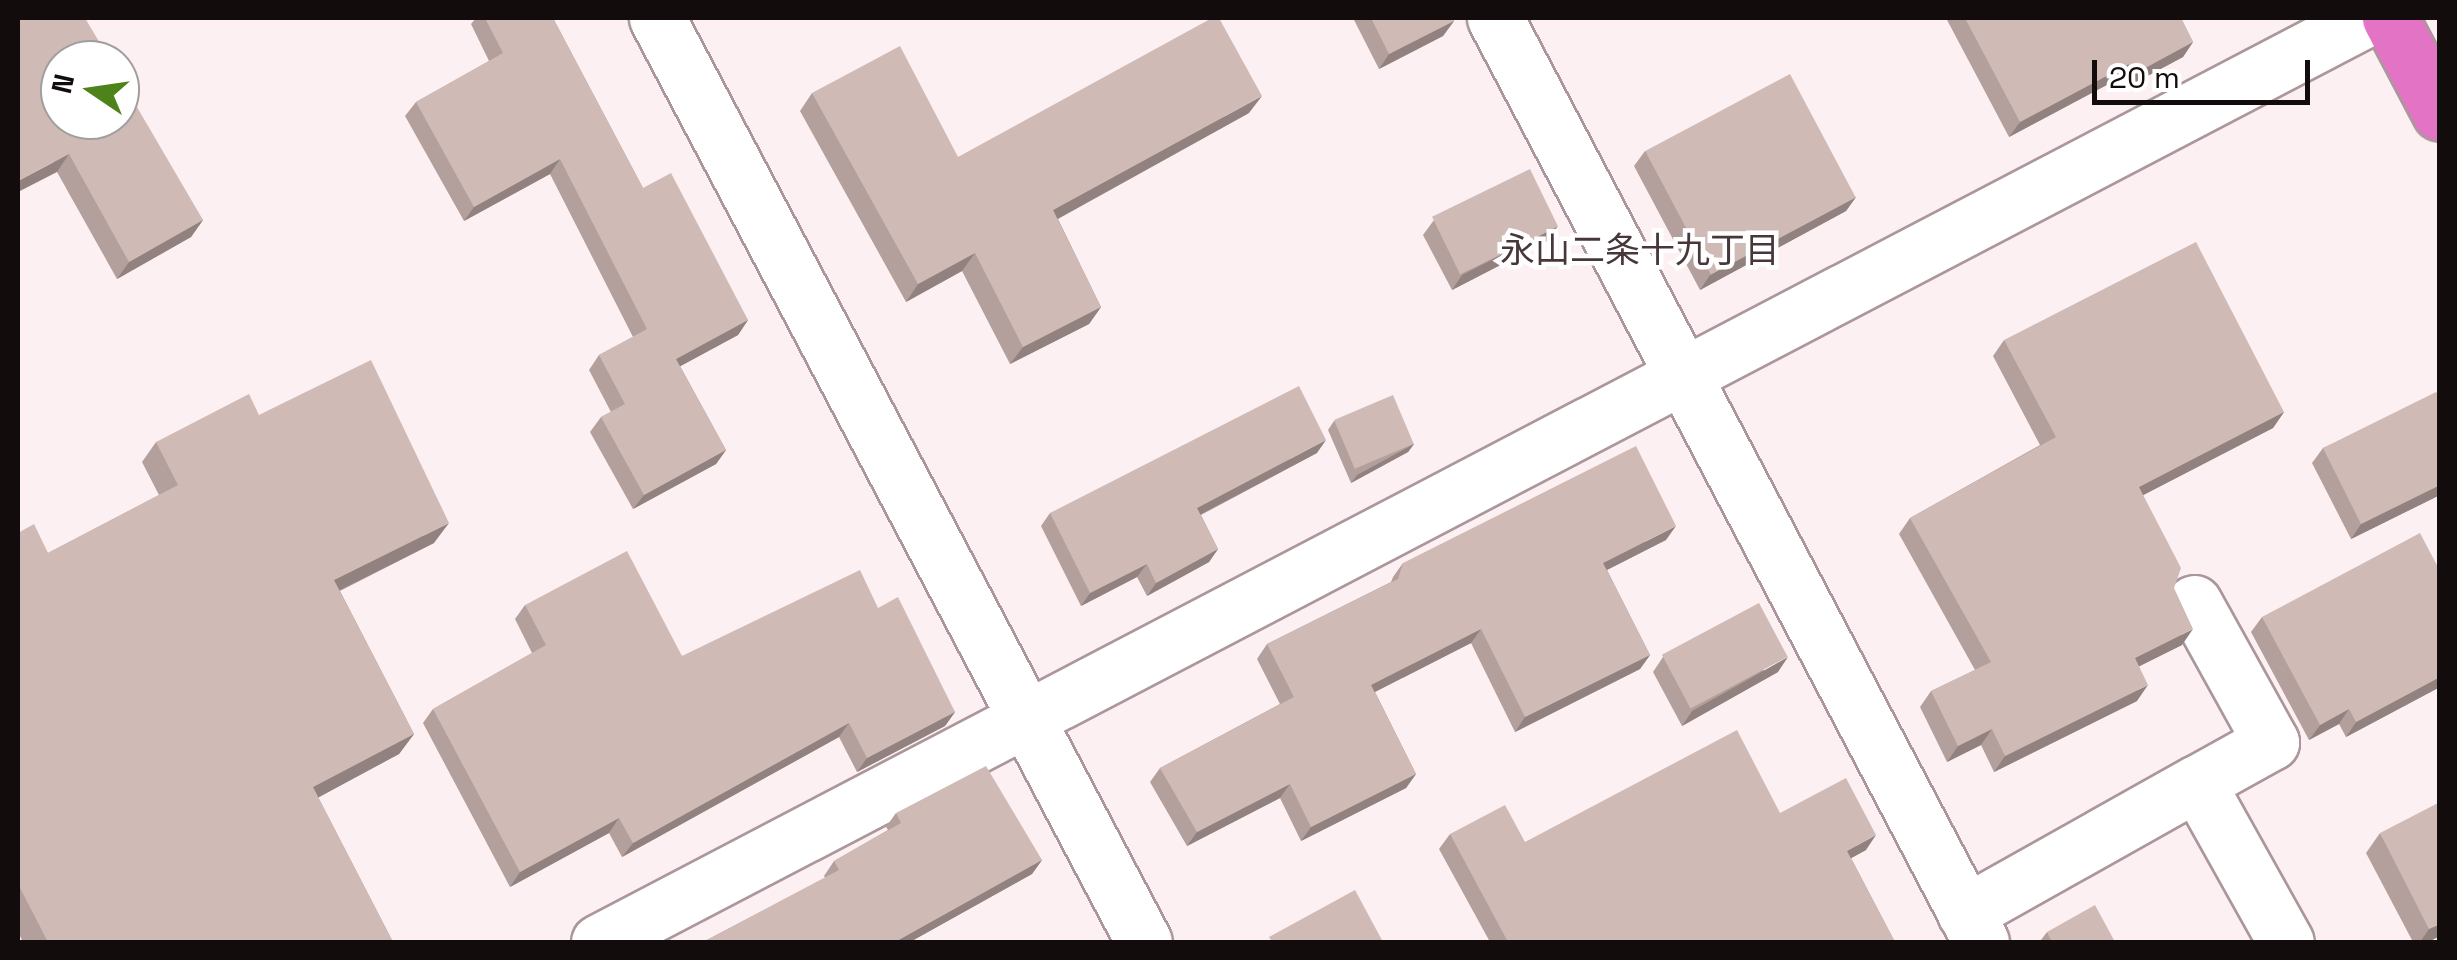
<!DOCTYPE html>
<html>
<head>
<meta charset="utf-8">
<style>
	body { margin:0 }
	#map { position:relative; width:2457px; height:960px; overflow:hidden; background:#fdf0f2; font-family:"Space Grotesk","Noto Sans JP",sans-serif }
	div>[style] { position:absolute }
	.roads { filter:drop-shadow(2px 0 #ab979b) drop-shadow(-2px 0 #ab979b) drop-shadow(0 2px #ab979b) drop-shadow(0 -2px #ab979b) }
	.minor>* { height:55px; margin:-27.5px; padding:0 27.5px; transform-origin:27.5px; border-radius:27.5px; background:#fff }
	.highway>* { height:55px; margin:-27.5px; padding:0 27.5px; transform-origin:27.5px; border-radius:27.5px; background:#e373c4 }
	.wall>* { inset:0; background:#b3a09d }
	.shaded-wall>* { inset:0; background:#92827f }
	.building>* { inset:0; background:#d0bab6; transform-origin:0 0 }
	span { translate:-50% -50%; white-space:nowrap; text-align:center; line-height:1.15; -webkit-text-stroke:9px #fff; paint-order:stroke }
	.neighbourhood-label { font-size:35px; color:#48373a }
	.frame { position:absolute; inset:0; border:20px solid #130c0d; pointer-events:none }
	.north { position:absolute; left:40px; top:40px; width:100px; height:100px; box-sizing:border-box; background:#fff; border:2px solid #a19e9e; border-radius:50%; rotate:283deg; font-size:28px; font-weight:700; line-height:40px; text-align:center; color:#130c0d }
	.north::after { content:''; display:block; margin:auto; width:35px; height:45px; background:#4d831a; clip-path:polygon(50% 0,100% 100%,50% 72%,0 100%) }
	.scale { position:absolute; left:2092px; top:60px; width:218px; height:45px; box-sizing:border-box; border:5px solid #130c0d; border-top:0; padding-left:12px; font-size:30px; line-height:35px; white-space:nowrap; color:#130c0d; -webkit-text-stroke:8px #fff; paint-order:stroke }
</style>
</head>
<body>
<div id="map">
	<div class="roads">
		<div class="minor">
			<i style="left:657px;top:18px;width:1044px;rotate:62.21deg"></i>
			<i style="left:1495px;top:18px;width:1044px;rotate:62.26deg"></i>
			<i style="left:2194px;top:603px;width:159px;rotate:61deg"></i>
			<i style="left:2271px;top:742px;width:85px;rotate:151deg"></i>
			<i style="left:1965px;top:913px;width:266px;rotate:-29.3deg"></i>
			<i style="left:2197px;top:783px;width:182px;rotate:60.8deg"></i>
			<i style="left:599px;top:942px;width:1995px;rotate:-27.59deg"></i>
		</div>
		<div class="highway">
			<i style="left:2390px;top:18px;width:107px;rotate:62.2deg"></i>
		</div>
	</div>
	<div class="wall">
		<i style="clip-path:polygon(18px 18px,203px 220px,191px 237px,117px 279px,57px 172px)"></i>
		<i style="clip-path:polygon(476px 18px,553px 18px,643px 188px,748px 320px,738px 335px,680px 366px,726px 450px,716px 464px,633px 509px,590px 432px,601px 417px,611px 412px,589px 370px,599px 355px,633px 337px,550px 174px,464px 221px,405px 116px,416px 102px,489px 61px,471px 24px)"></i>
		<i style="clip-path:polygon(1353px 18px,1452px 18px,1454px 21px,1443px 36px,1379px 69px)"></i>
		<i style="clip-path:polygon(1946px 18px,2181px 18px,2193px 42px,2183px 57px,2123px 89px,2118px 79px,2009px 137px)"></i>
		<i style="clip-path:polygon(812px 93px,958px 157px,1249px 113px,1058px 219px,1101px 307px,1089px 324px,1010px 364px,962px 271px,906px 302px,800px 111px)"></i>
		<i style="clip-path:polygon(1645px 151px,1856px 197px,1846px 211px,1700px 290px,1634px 166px)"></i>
		<i style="clip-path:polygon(1434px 220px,1547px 241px,1452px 290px,1423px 235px)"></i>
		<i style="clip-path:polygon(2004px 340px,2284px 412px,2273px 428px,2143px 495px,2174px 588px,2182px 645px,2139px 666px,2137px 701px,1994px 772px,1981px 745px,1947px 762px,1920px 707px,1931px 691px,1975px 670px,1899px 534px,1910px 518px,2040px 445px,1993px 356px)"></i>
		<i style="clip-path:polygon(2440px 398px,2440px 495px,2351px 539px,2312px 463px,2323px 448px)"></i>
		<i style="clip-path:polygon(259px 415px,434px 543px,340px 591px,414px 734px,399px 754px,318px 797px,393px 942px,23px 942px,18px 932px,18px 533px,48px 553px,159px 495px,142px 462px,156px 442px)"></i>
		<i style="clip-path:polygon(1334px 421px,1414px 444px,1408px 452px,1351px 483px,1328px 430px)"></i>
		<i style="clip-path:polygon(1317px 453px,1201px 515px,1218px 549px,1209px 562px,1147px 596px,1137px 577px,1081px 606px,1041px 526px,1050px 513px)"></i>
		<i style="clip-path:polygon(1666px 540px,1607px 570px,1650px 655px,1640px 669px,1515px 732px,1471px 643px,1375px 692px,1416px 774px,1406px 788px,1301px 841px,1280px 798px,1187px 846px,1150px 782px,1160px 768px,1280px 704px,1257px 659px,1267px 644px,1391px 582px,1393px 577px,1403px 563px)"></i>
		<i style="clip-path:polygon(2440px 571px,2440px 687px,2346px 737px,2339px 724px,2309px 740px,2251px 632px,2262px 617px)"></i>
		<i style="clip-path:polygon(525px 605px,682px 656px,878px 608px,955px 712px,945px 726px,857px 772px,839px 737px,622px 857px,609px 833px,510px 887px,423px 723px,433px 709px,532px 653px,515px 619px)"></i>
		<i style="clip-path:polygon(1663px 657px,1778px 672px,1682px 726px,1653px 672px)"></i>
		<i style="clip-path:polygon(896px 813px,1042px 860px,1032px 874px,910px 942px,703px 942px,825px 878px,824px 876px,834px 861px,888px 830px,886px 827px)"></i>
		<i style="clip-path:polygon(1780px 813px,1866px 850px,1851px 858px,1895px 942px,1490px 942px,1439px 849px,1450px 834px,1525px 842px)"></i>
		<i style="clip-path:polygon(2380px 833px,2440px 936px,2428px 942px,2413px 942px,2366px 853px)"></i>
		<i style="clip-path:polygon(2047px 932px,2115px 942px,2042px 942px,2041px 940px)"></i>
	</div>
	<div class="shaded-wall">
		<i style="clip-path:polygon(1454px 21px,1443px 36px,1379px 69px,1389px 54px)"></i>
		<i style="clip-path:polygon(2193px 42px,2183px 57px,2123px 89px,2134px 74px)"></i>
		<i style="clip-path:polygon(2129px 64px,2118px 79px,2009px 137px,2020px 122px)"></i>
		<i style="clip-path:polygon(1262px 96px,1249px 113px,1041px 228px,1053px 210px)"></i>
		<i style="clip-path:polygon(69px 154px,57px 172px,18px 192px,18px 181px)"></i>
		<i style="clip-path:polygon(560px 159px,550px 174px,464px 221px,474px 207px)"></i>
		<i style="clip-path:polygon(1856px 197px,1846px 211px,1700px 290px,1710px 275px)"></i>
		<i style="clip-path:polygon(203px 220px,191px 237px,117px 279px,129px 262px)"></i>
		<i style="clip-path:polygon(1558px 226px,1547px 241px,1452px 290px,1462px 275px)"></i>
		<i style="clip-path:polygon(975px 253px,962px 271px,906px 302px,918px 284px)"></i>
		<i style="clip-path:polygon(1101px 307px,1089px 324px,1010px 364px,1023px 347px)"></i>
		<i style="clip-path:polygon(748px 320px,738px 335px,666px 374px,676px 359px)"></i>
		<i style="clip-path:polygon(2284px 412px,2273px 428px,2128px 503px,2139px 487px)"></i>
		<i style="clip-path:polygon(1326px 440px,1317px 453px,1188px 521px,1197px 508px)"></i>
		<i style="clip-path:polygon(1414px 444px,1408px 452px,1351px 483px,1357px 475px)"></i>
		<i style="clip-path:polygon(726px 450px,716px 464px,633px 509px,644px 495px)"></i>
		<i style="clip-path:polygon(2440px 485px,2440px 495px,2351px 539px,2361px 524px)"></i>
		<i style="clip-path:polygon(449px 523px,434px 543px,320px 600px,334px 580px)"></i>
		<i style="clip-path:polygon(1676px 526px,1666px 540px,1593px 577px,1603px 563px)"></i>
		<i style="clip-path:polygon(1218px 549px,1209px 562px,1147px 596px,1156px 583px)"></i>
		<i style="clip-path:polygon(1147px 564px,1137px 577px,1081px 606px,1090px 593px)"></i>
		<i style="clip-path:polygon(1481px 629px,1471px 643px,1361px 699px,1371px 685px)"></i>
		<i style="clip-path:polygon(2193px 629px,2182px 645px,2124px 674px,2135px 658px)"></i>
		<i style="clip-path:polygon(1650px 655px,1640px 669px,1515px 732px,1525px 717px)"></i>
		<i style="clip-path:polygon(1788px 657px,1778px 672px,1682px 726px,1692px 711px)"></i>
		<i style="clip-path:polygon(2440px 677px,2440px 687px,2346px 737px,2356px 722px)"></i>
		<i style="clip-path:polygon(2148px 685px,2137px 701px,1994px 772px,2005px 756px)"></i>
		<i style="clip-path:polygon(2349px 709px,2339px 724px,2309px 740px,2320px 725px)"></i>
		<i style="clip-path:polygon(955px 712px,945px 726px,857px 772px,867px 758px)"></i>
		<i style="clip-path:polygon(849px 723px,839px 737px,622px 857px,633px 843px)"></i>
		<i style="clip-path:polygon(1992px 729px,1981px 745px,1947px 762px,1958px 746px)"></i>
		<i style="clip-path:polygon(414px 734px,399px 754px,299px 808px,313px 787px)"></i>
		<i style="clip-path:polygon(1416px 774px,1406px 788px,1301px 841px,1311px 827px)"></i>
		<i style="clip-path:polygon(1290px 784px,1280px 798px,1187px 846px,1197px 832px)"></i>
		<i style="clip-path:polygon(619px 818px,609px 833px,510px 887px,520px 872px)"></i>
		<i style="clip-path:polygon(1876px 835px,1866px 850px,1837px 866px,1847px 851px)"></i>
		<i style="clip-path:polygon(1042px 860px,1032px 874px,910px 942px,895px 942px)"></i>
		<i style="clip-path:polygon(2440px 924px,2440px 936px,2428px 942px,2420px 942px,2429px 929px)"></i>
	</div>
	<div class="building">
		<i style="clip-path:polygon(18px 18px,85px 18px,110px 60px,60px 60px,60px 120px,120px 120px,120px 78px,203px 220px,129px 262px,69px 154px,18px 181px)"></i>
		<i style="clip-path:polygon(485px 18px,553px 18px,643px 188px,671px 173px,748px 320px,676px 359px,726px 450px,644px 495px,601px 417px,625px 404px,599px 355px,647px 329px,560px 159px,474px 207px,416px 102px,503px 53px)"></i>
		<i style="clip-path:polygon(1212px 18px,1219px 18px,1262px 96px,1053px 210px,1101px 307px,1023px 347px,975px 253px,918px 284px,812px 93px,900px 46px,958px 157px)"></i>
		<i style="clip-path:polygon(1371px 18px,1452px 18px,1454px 21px,1389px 54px)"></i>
		<i style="clip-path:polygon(1965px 18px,2181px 18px,2193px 42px,2134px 74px,2129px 64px,2020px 122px)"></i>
		<i style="left:1790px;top:74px;width:140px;height:164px;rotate:62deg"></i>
		<i style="left:1530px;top:169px;width:64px;height:109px;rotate:64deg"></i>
		<i style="clip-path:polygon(2196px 242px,2284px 412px,2139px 487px,2181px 568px,2174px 588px,2193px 629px,2135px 658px,2148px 685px,2005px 756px,1992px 729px,1958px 746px,1931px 691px,1991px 662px,1910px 518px,2056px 437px,2004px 340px)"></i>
		<i style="clip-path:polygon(371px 360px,449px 523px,334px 580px,414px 734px,313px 787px,393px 942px,48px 942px,18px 884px,18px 533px,34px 524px,48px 553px,178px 485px,156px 442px,249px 394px,259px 415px)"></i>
		<i style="clip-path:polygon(1299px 386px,1326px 440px,1197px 508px,1218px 549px,1156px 583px,1147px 564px,1090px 593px,1050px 513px)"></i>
		<i style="clip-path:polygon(2436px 392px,2440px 398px,2440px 485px,2361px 524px,2323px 448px)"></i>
		<i style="left:1393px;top:395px;width:53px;height:64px;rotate:67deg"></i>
		<i style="clip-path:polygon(1636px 446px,1676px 526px,1603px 563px,1650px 655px,1525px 717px,1481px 629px,1371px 685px,1416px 774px,1311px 827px,1290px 784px,1197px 832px,1160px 768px,1294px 697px,1267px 644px,1398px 579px,1403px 563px)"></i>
		<i style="clip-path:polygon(2420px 533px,2440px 571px,2440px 677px,2356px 722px,2349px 709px,2320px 725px,2262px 617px)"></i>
		<i style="clip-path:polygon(627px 551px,682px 656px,860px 570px,878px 608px,898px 597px,955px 712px,867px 758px,849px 723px,633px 843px,619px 818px,520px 872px,433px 709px,546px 645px,525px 605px)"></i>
		<i style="left:1759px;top:603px;width:61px;height:110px;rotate:62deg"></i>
		<i style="clip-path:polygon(1737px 730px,1780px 813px,1846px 778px,1876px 835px,1847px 851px,1895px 942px,1508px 942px,1450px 834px,1505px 805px,1525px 842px)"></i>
		<i style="clip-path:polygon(986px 766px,1042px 860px,895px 942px,703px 942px,839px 870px,834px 861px,901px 823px,896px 813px)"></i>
		<i style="clip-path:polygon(2440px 802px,2440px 924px,2429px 929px,2380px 833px)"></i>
		<i style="clip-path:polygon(1355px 890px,1383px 942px,1272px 942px,1269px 937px)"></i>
		<i style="clip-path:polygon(2095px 905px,2115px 942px,2052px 942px,2047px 932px)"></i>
	</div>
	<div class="neighbourhood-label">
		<span style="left:1640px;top:250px">永山二条十九丁目</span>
	</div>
	<div class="frame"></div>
	<div class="north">N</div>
	<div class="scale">20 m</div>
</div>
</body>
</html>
